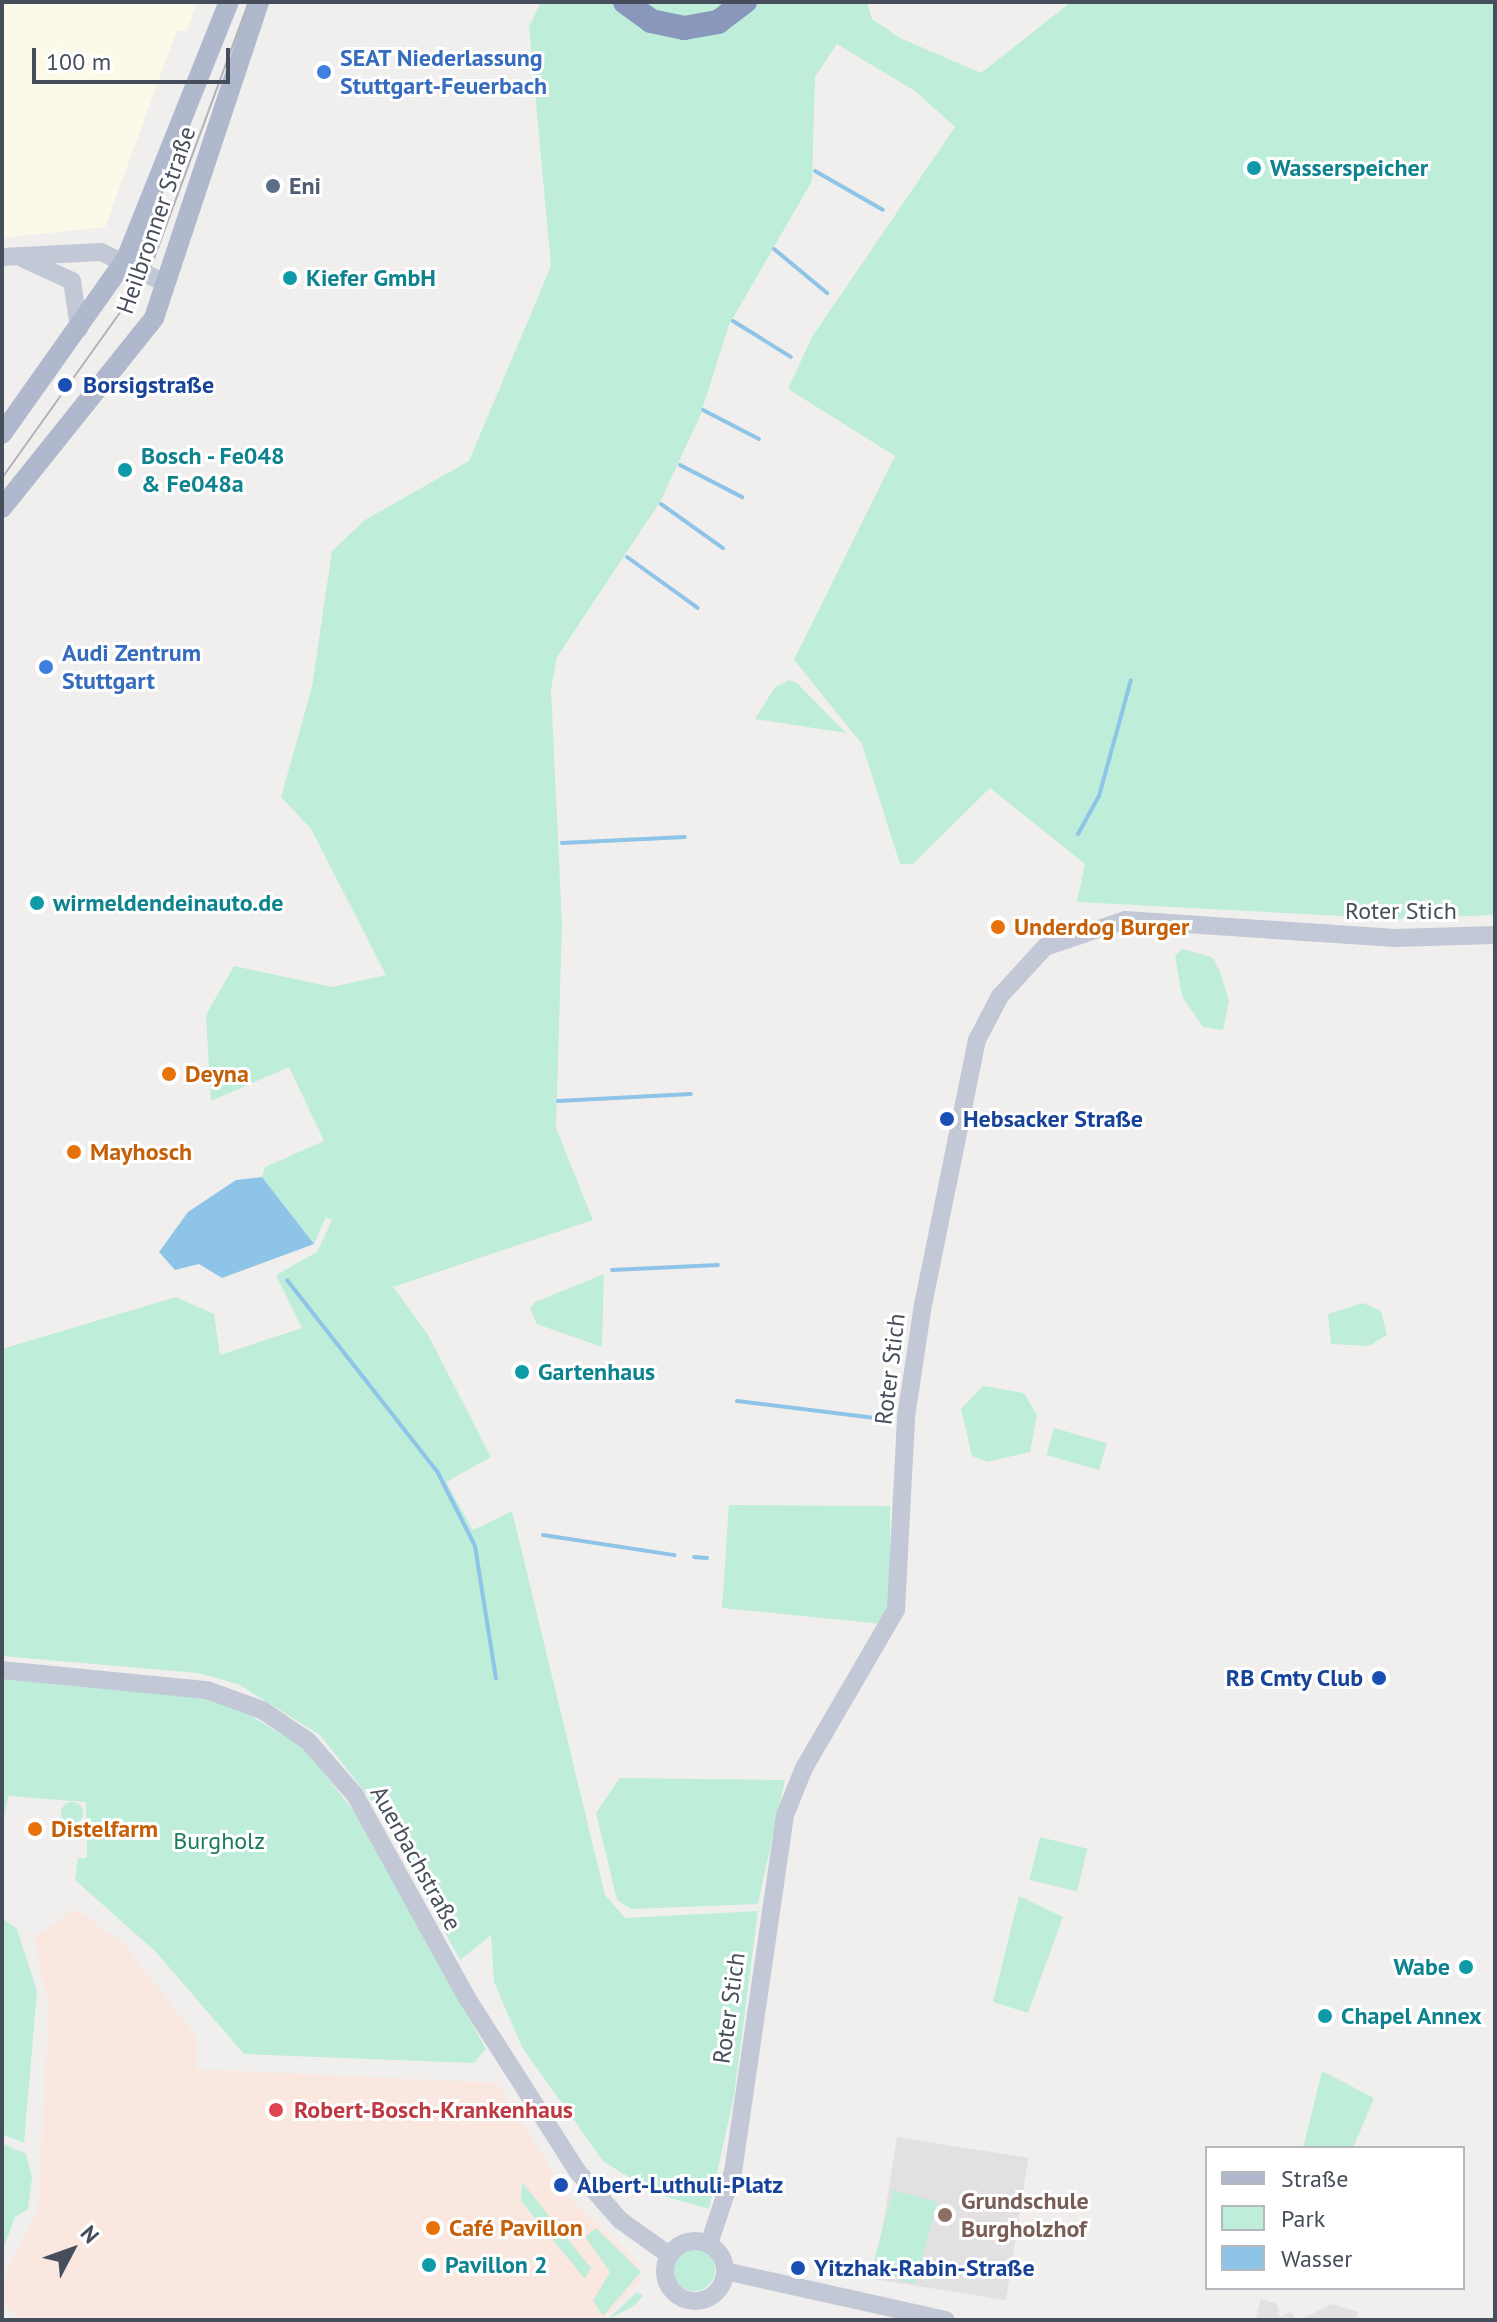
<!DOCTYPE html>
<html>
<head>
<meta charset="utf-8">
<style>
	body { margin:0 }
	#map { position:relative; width:1497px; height:2322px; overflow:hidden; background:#f1efee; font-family:"PT Sans",sans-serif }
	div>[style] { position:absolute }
	.commercial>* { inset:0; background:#fbf9e8 }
	.education>* { inset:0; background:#e2e0e0; transform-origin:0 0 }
	.medical>* { inset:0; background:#fae7df }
	.green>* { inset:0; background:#beedd9; transform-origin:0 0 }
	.round { border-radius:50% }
	.water>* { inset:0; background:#8dc4e8 }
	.stream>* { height:4px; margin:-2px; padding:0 2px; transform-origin:2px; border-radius:2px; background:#8dc4e8 }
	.secondary>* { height:18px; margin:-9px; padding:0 9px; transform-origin:9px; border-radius:9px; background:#c2c8d6 }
	.secondary>.ring { margin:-9px; padding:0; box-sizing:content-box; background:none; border:18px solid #c2c8d6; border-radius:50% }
	.primary>* { height:20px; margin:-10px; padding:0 10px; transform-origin:10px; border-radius:10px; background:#afb8cc }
	.highway>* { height:24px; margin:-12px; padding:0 12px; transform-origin:12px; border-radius:12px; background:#8897bb }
	.tram>* { height:2px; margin:-1px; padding:0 1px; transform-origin:1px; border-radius:1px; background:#b1b2b8 }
	.dots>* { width:22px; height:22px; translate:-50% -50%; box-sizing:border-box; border:4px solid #fff; border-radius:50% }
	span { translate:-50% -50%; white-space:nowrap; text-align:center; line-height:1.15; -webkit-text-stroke:6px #fff; paint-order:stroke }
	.shop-label { font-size:24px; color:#366cbe; font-weight:700 }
	.left { translate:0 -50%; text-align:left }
	.culture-label { font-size:24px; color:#0d838f; font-weight:700 }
	.right { translate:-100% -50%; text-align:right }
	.service-label { font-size:24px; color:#4e5e75; font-weight:700 }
	.street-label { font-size:24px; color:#474e5b }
	.transit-label { font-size:24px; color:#164399; font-weight:700 }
	.food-label { font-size:24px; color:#c56008; font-weight:700 }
	.park-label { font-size:24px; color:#1a7a5c }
	.health-label { font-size:24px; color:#be3a42; font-weight:700 }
	.education-label { font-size:24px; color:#785e54; font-weight:700 }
	.frame { position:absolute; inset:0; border:4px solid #474e5b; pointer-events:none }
	.legend { position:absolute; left:1205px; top:2146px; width:260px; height:144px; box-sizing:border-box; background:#fff; border:2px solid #b5b8bd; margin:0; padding:10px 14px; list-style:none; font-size:24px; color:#474e5b }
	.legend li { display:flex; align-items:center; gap:16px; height:40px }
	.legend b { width:40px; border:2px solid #b5b8bd }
	.north { position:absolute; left:32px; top:2210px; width:80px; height:80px; -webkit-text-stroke:6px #fff; paint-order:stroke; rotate:49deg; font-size:22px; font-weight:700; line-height:32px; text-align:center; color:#474e5b }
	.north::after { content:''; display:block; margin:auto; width:28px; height:36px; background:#474e5b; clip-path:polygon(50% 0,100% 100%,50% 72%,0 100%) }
	.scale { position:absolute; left:32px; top:48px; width:198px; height:36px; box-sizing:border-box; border:4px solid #474e5b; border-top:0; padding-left:10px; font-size:24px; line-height:28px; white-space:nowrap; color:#474e5b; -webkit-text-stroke:6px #fff; paint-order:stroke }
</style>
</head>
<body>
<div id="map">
	<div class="commercial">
		<i style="clip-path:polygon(2px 2px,197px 2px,187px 31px,177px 30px,105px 227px,2px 238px)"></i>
	</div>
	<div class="education">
		<i style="left:897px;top:2137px;width:133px;height:144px;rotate:9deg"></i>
		<i style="clip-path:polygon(1261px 2299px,1277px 2304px,1280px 2317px,1290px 2312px,1298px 2320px,1255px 2320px)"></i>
		<i style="clip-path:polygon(1331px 2304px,1359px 2312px,1356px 2320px,1300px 2320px)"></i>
	</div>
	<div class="medical">
		<i style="clip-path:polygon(75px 1909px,122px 1942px,197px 2037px,196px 2069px,497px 2083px,568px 2196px,641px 2266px,640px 2281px,603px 2320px,22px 2320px,2px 2303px,2px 2282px,38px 2210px,49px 2006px,34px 1938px)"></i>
	</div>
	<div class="green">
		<i style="clip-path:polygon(541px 2px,867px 2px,872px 19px,900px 38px,981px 73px,1071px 2px,1495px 2px,1495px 915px,1399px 919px,1077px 902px,1085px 864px,990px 788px,913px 864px,900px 864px,862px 744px,794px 660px,895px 456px,788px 389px,812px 337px,955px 127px,915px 91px,837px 44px,815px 77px,812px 181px,729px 325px,700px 416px,660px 502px,557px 657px,551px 689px,562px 924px,556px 1128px,593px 1220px,393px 1287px,427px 1333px,491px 1457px,446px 1482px,473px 1530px,512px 1511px,605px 1895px,625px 1918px,758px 1911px,734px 2096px,709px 2209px,656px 2194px,603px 2161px,522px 2047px,494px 1982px,491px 1935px,460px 1960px,376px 1806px,320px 1735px,238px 1684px,198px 1673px,2px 1656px,2px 1349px,176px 1297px,214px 1314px,220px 1355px,302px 1328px,276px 1275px,317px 1252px,332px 1220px,326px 1217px,314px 1244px,262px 1177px,265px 1167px,324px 1141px,289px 1067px,211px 1101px,206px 1015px,234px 966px,332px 987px,386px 975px,311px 829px,281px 797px,312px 687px,332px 551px,365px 520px,469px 461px,551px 266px,529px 27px)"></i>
		<i style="clip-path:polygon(789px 680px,797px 683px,846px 733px,755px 719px,775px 687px)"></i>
		<i style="clip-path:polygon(1182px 949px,1212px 957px,1220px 972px,1229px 1001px,1223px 1030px,1203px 1027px,1182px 996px,1175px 956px)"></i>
		<i style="clip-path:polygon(604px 1274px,602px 1347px,537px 1324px,530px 1309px,535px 1302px)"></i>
		<i style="clip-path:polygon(1363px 1303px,1381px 1311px,1387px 1335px,1369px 1346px,1331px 1344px,1328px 1314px)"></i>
		<i style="clip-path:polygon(983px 1386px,1024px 1393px,1037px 1415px,1030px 1452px,987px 1462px,972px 1456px,961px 1409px)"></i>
		<i style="left:1054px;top:1428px;width:55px;height:28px;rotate:16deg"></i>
		<i style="clip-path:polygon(729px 1505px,890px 1506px,890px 1603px,882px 1624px,722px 1608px)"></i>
		<i style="clip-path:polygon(2px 1675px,191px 1692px,228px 1702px,306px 1749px,364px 1825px,486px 2049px,474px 2063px,244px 2054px,156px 1952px,75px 1880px,78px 1858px,87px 1858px,86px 1802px,8px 1796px,2px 1833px)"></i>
		<i style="clip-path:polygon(620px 1778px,785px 1780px,758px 1904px,631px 1909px,617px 1900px,596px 1813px)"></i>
		<i class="round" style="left:61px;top:1802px;width:22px;height:22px"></i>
		<i style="left:1040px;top:1837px;width:49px;height:44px;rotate:14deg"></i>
		<i style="clip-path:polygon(1019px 1896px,1063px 1917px,1028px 2013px,993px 2002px)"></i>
		<i style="clip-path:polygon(2px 1918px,17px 1929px,37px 1991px,24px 2143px,2px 2134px)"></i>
		<i style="clip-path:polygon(1322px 2071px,1374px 2098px,1353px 2148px,1303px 2148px)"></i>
		<i style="clip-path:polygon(2px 2143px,26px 2154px,32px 2177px,28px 2209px,15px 2217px,2px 2252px)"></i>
		<i style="clip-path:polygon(522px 2182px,591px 2268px,585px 2279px,521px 2201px)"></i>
		<i style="left:893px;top:2190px;width:46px;height:85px;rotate:15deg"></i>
		<i style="clip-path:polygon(596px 2228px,641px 2272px,603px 2316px,593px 2301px,610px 2272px,585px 2237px)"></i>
		<i class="round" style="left:673px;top:2249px;width:42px;height:42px"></i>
		<i style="clip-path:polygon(637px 2292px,643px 2296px,635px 2305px,607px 2320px)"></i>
	</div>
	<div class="water">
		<i style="clip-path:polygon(262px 1177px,314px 1244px,222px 1278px,199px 1264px,175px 1270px,159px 1252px,188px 1212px,236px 1180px)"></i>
	</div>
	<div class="stream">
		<i style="left:815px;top:171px;width:78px;rotate:29.8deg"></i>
		<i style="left:774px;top:249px;width:69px;rotate:39.7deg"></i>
		<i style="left:733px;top:321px;width:68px;rotate:31.8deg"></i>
		<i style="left:703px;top:410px;width:63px;rotate:27.4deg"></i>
		<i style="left:680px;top:465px;width:70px;rotate:27.3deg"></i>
		<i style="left:661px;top:504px;width:76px;rotate:35.4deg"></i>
		<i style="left:627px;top:557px;width:87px;rotate:35.7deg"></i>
		<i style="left:1078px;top:834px;width:43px;rotate:-61.1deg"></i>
		<i style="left:1099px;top:796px;width:120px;rotate:-74.6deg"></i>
		<i style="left:562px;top:843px;width:123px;rotate:-2.8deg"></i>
		<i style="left:558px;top:1101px;width:133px;rotate:-3deg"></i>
		<i style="left:612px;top:1270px;width:106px;rotate:-2.7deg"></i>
		<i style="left:287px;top:1280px;width:243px;rotate:51.9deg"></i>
		<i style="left:437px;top:1471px;width:84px;rotate:63.1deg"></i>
		<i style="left:475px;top:1546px;width:134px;rotate:81deg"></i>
		<i style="left:737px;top:1401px;width:139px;rotate:7deg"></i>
		<i style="left:543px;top:1535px;width:133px;rotate:8.7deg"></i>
		<i style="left:694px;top:1557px;width:13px;rotate:4deg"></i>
	</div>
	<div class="secondary">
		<i style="left:2px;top:257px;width:99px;rotate:-2.9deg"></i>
		<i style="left:101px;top:252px;width:71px;rotate:25.8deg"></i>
		<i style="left:22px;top:258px;width:55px;rotate:24.7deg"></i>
		<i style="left:72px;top:281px;width:48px;rotate:81.5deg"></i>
		<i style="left:2px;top:1670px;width:206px;rotate:5.6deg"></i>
		<i style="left:207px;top:1690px;width:59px;rotate:20deg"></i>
		<i style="left:262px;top:1710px;width:55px;rotate:34deg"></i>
		<i style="left:308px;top:1741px;width:72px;rotate:49deg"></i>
		<i style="left:355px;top:1795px;width:232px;rotate:61.1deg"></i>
		<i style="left:467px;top:1998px;width:206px;rotate:57.5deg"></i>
		<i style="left:578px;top:2172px;width:64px;rotate:48.8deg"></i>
		<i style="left:620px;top:2220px;width:60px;rotate:35.5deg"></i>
		<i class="ring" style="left:665px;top:2241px;width:42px;height:42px"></i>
		<i style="left:709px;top:2244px;width:76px;rotate:-71.6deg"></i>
		<i style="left:733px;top:2172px;width:361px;rotate:-81.7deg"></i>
		<i style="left:785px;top:1815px;width:51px;rotate:-68deg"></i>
		<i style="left:804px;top:1768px;width:183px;rotate:-59.8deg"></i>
		<i style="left:896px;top:1610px;width:193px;rotate:-87deg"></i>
		<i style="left:906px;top:1417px;width:113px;rotate:-81.4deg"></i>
		<i style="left:923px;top:1305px;width:270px;rotate:-78.5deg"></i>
		<i style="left:977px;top:1040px;width:50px;rotate:-62.4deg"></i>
		<i style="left:1000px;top:996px;width:67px;rotate:-47.4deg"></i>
		<i style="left:1045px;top:947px;width:84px;rotate:-18.6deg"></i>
		<i style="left:1125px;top:920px;width:271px;rotate:3.8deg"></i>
		<i style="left:1395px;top:938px;width:100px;rotate:-1.7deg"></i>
		<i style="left:725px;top:2271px;width:226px;rotate:12.5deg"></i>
	</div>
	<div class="primary">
		<i style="left:2px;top:434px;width:214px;rotate:-54.7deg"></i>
		<i style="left:126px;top:259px;width:277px;rotate:-68.2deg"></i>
		<i style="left:2px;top:508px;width:243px;rotate:-51.3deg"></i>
		<i style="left:154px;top:318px;width:333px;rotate:-71.6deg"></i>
	</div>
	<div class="highway">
		<i style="left:625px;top:2px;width:32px;rotate:36deg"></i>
		<i style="left:651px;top:21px;width:34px;rotate:12deg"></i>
		<i style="left:684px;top:28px;width:35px;rotate:-10deg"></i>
		<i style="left:718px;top:22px;width:34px;rotate:-37deg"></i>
	</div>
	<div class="tram">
		<i style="left:2px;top:478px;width:253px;rotate:-54.5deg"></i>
		<i style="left:149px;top:272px;width:288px;rotate:-69.7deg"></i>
	</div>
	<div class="dots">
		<i style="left:324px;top:72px;background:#3f7fe0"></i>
		<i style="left:1254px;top:168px;background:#0f9aa8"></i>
		<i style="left:273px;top:186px;background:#5c6f8a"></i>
		<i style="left:290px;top:278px;background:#0f9aa8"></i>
		<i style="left:65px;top:385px;background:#1a4fb4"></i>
		<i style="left:125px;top:470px;background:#0f9aa8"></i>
		<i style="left:46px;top:667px;background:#3f7fe0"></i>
		<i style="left:37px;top:903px;background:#0f9aa8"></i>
		<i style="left:998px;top:927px;background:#e8710a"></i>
		<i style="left:169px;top:1074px;background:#e8710a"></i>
		<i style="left:947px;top:1119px;background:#1a4fb4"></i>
		<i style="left:74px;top:1152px;background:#e8710a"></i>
		<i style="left:522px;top:1372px;background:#0f9aa8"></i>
		<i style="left:1379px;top:1678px;background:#1a4fb4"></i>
		<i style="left:35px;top:1829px;background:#e8710a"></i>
		<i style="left:1466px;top:1967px;background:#0f9aa8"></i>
		<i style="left:1325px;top:2016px;background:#0f9aa8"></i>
		<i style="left:276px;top:2110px;background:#e0444e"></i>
		<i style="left:561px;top:2185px;background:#1a4fb4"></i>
		<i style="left:945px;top:2215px;background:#8d6e63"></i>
		<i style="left:433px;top:2228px;background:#e8710a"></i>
		<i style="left:429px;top:2265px;background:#0f9aa8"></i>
		<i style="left:798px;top:2268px;background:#1a4fb4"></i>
	</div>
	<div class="shop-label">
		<span class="left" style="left:340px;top:72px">SEAT Niederlassung<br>Stuttgart-Feuerbach</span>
		<span class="left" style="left:62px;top:667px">Audi Zentrum<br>Stuttgart</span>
	</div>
	<div class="culture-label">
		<span class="left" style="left:1270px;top:168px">Wasserspeicher</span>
		<span class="left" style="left:306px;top:278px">Kiefer GmbH</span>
		<span class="left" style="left:141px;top:470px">Bosch - Fe048<br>&amp; Fe048a</span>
		<span class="left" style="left:53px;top:903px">wirmeldendeinauto.de</span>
		<span class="left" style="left:538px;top:1372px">Gartenhaus</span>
		<span class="right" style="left:1450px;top:1967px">Wabe</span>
		<span class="left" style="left:1341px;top:2016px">Chapel Annex</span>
		<span class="left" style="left:445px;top:2265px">Pavillon 2</span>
	</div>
	<div class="service-label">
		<span class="left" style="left:289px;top:186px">Eni</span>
	</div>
	<div class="street-label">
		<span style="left:156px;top:220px;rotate:-71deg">Heilbronner Straße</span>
		<span style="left:1401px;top:911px">Roter Stich</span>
		<span style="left:890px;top:1369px;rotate:-83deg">Roter Stich</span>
		<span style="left:416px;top:1858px;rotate:61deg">Auerbachstraße</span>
		<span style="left:729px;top:2008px;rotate:-82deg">Roter Stich</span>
	</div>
	<div class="transit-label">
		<span class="left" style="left:83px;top:385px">Borsigstraße</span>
		<span class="left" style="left:963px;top:1119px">Hebsacker Straße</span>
		<span class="right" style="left:1363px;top:1678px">RB Cmty Club</span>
		<span class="left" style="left:577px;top:2185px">Albert-Luthuli-Platz</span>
		<span class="left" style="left:814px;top:2268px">Yitzhak-Rabin-Straße</span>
	</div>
	<div class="food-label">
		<span class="left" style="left:1014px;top:927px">Underdog Burger</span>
		<span class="left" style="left:185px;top:1074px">Deyna</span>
		<span class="left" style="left:90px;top:1152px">Mayhosch</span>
		<span class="left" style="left:51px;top:1829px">Distelfarm</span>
		<span class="left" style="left:449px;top:2228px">Café Pavillon</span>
	</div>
	<div class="park-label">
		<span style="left:219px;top:1841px">Burgholz</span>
	</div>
	<div class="health-label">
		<span class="left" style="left:294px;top:2110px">Robert-Bosch-Krankenhaus</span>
	</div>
	<div class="education-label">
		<span class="left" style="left:961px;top:2215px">Grundschule<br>Burgholzhof</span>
	</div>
	<div class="frame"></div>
	<ul class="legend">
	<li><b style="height:10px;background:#afb8cc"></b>Straße</li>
	<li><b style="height:22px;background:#beedd9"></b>Park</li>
	<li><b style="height:22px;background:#8dc4e8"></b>Wasser</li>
	</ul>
	<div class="north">N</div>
	<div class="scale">100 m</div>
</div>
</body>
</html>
